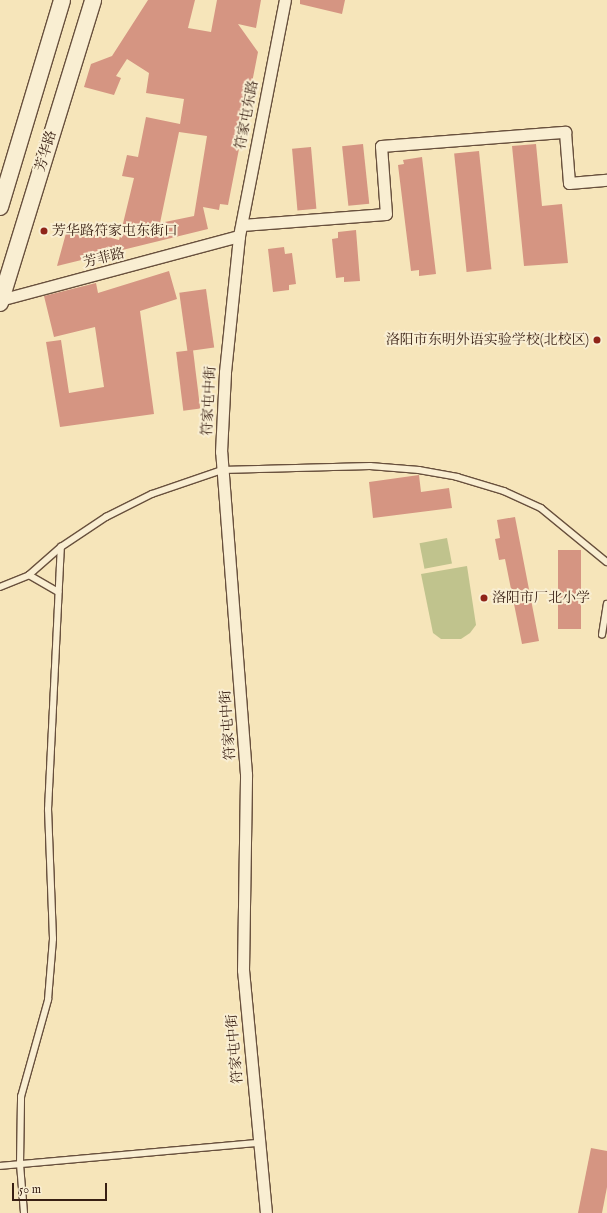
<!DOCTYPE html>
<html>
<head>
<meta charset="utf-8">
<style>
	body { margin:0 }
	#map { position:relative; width:607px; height:1213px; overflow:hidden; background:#f6e5ba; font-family:"IM FELL English","Noto Serif SC",serif }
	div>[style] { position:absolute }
	.green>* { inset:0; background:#c0c38d; transform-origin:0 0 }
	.building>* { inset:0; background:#d59582; transform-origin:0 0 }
	.roads { filter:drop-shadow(1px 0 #68503d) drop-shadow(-1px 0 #68503d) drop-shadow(0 1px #68503d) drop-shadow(0 -1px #68503d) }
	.lane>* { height:5.5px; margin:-2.75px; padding:0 2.75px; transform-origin:2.75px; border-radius:2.75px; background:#f9eed2 }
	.street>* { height:11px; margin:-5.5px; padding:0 5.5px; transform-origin:5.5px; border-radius:5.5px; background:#f9eed2 }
	.secondary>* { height:16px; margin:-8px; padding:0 8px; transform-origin:8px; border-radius:8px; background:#f9eed2 }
	.dots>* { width:11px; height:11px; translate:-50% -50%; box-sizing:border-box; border:2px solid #f9eed2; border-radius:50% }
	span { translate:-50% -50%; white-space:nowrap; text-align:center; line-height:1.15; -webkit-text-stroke:4px #f9eed2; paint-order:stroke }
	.street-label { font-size:14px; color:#381f13 }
	.poi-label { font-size:14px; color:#381f13 }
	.left { translate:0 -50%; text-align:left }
	.right { translate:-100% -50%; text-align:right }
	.scale { position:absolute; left:12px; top:1183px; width:95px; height:18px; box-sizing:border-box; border:2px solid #381f13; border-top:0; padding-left:5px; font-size:12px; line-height:14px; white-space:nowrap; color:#381f13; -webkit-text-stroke:3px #f9eed2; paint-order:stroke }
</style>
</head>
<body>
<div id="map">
	<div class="green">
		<i style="left:447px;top:538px;width:26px;height:28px;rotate:79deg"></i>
		<i style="clip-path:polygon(467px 566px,476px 625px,470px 633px,461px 639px,441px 639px,433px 633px,421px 574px)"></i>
	</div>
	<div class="building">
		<i style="clip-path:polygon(evenodd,148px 0,195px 0,188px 28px,211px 32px,217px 0,261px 0,256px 28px,238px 24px,258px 52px,228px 205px,220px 204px,219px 210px,203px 207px,208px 229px,57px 266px,68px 226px,119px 240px,134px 178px,122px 176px,127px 155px,138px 157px,146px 117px,180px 124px,184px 99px,146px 93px,149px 73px,127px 59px,116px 76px,121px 78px,114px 95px,84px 87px,91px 64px,112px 56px,148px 0,179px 132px,207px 136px,194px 216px,160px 223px,179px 132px)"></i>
		<i style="clip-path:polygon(300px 0,345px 0,342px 14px,300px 4px)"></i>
		<i style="left:363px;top:144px;width:60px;height:21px;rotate:84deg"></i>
		<i style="clip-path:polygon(536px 144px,542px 206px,562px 204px,568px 263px,524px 266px,512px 146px)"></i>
		<i style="left:311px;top:147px;width:62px;height:19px;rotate:85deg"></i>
		<i style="left:479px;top:151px;width:119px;height:25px;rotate:84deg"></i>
		<i style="clip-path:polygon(422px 157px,436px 274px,419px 276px,419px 270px,411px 271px,398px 165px,404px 164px,403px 160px)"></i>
		<i style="clip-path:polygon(356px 230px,360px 281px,344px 282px,344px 277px,336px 278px,332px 239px,338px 238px,338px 232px)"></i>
		<i style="clip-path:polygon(284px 247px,285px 254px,292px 253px,296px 284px,289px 285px,289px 290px,273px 292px,268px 249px)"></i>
		<i style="clip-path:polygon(169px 271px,177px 299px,140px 311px,154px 414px,60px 427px,46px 342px,61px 340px,69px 393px,104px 387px,95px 327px,54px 337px,44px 296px,96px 283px,98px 293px)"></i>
		<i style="left:206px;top:289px;width:59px;height:27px;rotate:82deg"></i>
		<i style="left:193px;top:350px;width:59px;height:17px;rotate:83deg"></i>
		<i style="clip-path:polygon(419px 475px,421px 492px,449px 488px,452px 508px,373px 518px,369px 482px)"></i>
		<i style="clip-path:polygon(515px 517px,539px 641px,522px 644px,505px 559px,499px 560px,495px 539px,500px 538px,497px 520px)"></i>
		<i style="left:558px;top:550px;width:23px;height:79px"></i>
		<i style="clip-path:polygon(591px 1148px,607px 1151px,607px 1187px,602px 1213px,578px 1213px)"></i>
	</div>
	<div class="roads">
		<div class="lane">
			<i style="left:29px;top:575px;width:34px;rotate:30deg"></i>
			<i style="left:0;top:587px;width:31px;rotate:-22deg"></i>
			<i style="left:29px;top:575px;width:43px;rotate:-41.2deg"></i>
			<i style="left:61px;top:547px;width:54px;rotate:-33.7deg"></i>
			<i style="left:106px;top:517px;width:51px;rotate:-26.6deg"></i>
			<i style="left:152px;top:494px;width:74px;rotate:-18.9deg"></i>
			<i style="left:222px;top:470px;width:148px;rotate:-1.5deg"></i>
			<i style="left:370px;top:466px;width:49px;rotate:4.7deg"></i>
			<i style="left:419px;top:470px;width:39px;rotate:10deg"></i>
			<i style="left:457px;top:477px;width:49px;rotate:16.6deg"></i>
			<i style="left:504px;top:491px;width:41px;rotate:24.7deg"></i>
			<i style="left:541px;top:508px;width:85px;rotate:39.3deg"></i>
			<i style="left:602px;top:635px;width:31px;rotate:-81deg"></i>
			<i style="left:0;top:1166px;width:260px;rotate:-5.1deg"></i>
			<i style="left:24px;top:1213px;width:49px;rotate:-94.7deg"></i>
			<i style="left:20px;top:1164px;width:67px;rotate:-89.1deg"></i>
			<i style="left:21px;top:1097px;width:101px;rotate:-74.4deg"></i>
			<i style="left:48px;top:1000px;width:61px;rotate:-85.3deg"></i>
			<i style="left:53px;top:939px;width:129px;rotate:-92.2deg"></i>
			<i style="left:48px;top:810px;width:263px;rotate:-87.2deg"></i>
		</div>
		<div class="street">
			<i style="left:242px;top:225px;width:144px;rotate:-4.4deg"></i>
			<i style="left:386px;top:214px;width:68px;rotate:-94.2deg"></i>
			<i style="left:381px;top:146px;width:185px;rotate:-4.4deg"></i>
			<i style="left:565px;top:132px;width:51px;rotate:85.5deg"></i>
			<i style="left:569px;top:183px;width:38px;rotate:-5deg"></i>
			<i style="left:0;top:300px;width:247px;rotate:-15deg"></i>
			<i style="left:266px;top:1213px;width:244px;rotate:-95.4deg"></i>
			<i style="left:243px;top:970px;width:196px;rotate:-89.1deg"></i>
			<i style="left:246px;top:774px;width:323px;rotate:-94.4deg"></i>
			<i style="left:221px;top:452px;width:80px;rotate:-87.1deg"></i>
			<i style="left:225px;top:372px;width:137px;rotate:-84.1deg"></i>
			<i style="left:239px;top:236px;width:240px;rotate:-79deg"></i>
		</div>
		<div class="secondary">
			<i style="left:0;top:207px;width:216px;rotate:-73.3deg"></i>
			<i style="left:0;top:303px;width:317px;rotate:-72.9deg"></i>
		</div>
	</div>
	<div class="dots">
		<i style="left:44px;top:231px;background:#8f2418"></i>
		<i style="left:597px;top:340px;background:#8f2418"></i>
		<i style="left:484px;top:598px;background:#8f2418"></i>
	</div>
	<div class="street-label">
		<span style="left:247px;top:115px;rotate:-79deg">符家屯东路</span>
		<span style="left:46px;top:151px;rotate:-73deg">芳华路</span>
		<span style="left:104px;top:258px;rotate:-14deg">芳菲路</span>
		<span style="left:209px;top:401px;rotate:-87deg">符家屯中街</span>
		<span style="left:228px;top:725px;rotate:-94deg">符家屯中街</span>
		<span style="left:235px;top:1049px;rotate:-95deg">符家屯中街</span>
	</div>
	<div class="poi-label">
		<span class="left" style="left:52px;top:231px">芳华路符家屯东街口</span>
		<span class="right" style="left:589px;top:340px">洛阳市东明外语实验学校(北校区)</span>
		<span class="left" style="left:492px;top:598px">洛阳市厂北小学</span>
	</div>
	<div class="scale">50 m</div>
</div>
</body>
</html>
